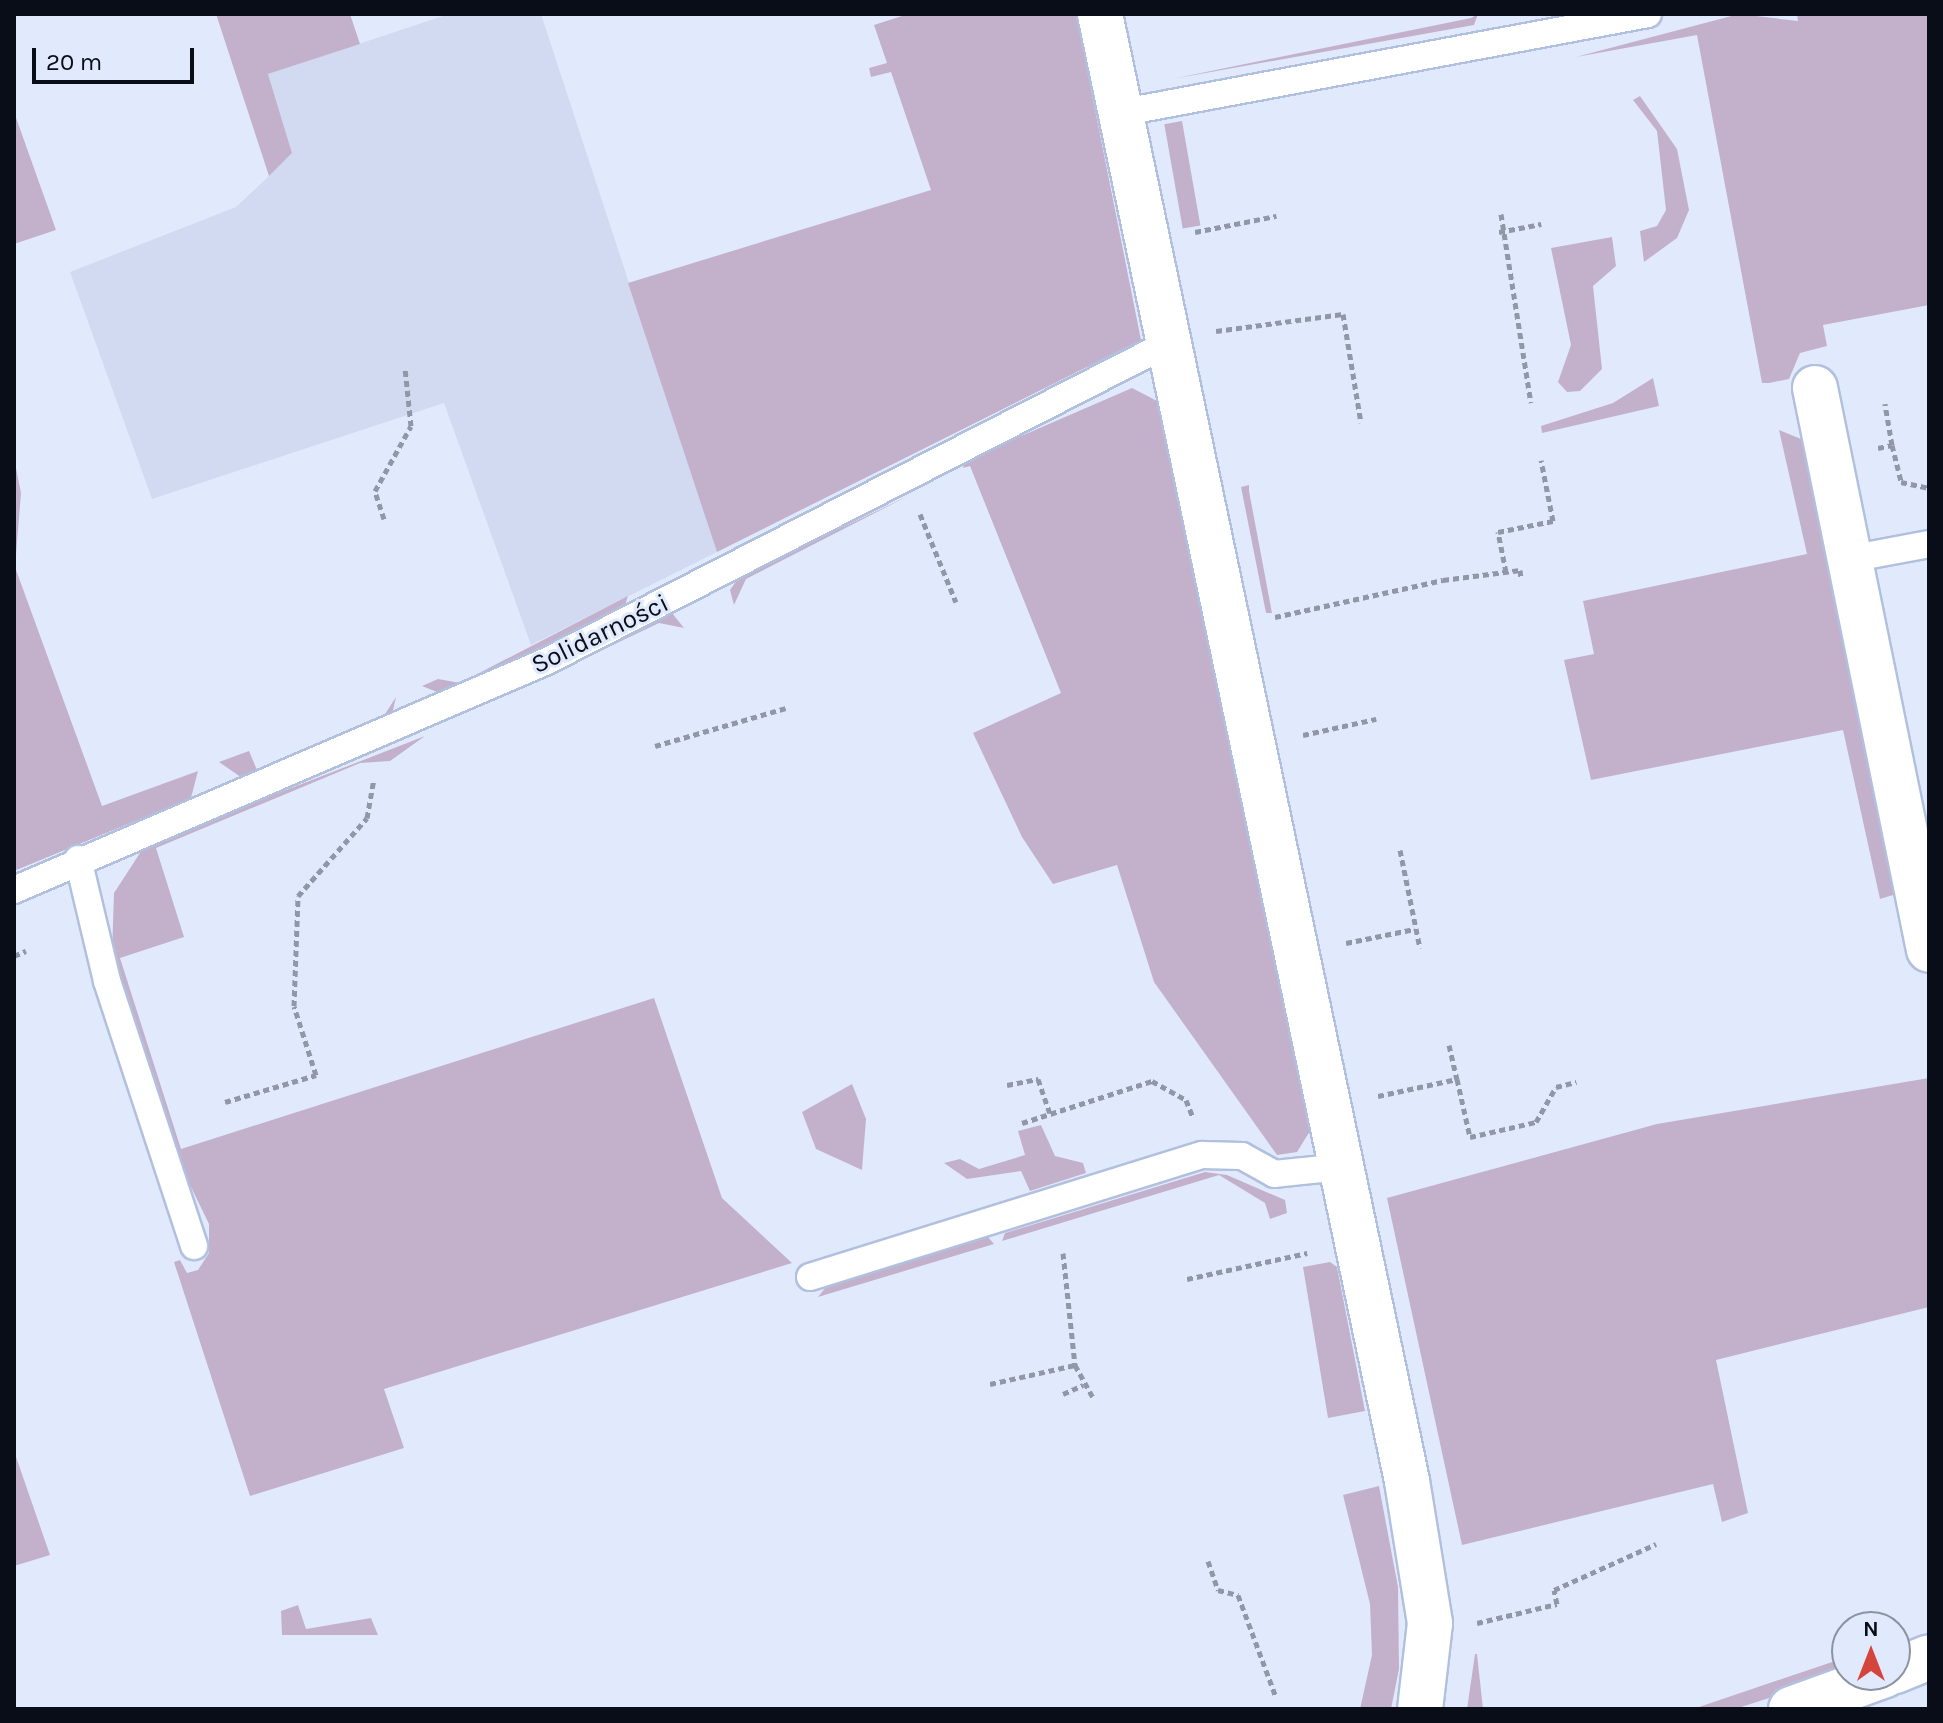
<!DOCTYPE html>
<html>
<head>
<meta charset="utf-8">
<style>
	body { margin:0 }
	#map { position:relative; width:1943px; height:1723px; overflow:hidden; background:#e1eafd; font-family:Karla,sans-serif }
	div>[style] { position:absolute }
	.built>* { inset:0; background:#d1daf1 }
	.green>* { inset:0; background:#c3b1cc; transform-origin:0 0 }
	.path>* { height:5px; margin-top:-2.5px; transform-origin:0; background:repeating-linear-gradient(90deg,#9097a7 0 6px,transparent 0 10px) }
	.roads { filter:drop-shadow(2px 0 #b1c0de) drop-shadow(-2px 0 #b1c0de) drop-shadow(0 2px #b1c0de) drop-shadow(0 -2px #b1c0de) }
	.lane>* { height:26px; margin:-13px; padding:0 13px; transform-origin:13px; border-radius:13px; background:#fff }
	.street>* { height:44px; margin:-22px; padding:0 22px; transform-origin:22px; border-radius:22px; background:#fff }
	.secondary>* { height:44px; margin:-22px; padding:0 22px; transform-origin:22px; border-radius:22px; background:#fff }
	span { translate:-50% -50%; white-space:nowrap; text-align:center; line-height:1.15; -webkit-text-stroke:6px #e1eafd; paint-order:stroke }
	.street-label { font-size:26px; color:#090d17 }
	.frame { position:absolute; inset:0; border:16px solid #090d17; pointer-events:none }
	.north { position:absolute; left:1831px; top:1611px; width:80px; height:80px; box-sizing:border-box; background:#e1eafd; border:2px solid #8b92a1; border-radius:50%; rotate:0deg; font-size:22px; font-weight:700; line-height:32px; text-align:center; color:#090d17 }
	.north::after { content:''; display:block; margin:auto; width:28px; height:36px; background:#d4463b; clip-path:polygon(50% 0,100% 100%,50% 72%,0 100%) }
	.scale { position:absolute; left:32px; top:48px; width:162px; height:36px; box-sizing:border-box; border:4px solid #090d17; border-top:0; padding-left:10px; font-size:24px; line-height:28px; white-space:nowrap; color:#090d17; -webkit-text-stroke:6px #e1eafd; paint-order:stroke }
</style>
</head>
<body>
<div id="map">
	<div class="built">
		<i style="clip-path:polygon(449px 14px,541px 14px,717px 552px,531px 645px,444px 403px,152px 499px,70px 272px,236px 207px,269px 176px,292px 153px,268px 74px)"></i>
	</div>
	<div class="green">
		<i style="clip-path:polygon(216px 14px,350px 14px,360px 44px,268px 74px,292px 153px,269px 176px)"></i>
		<i style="clip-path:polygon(908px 14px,1076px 14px,1141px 340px,717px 552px,628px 283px,931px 190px,891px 72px,871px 77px,869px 68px,887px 63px,874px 25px)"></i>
		<i style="clip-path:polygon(1478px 14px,1474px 25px,1172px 79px,1471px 18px)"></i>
		<i style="clip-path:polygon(1739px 14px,1798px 21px,1797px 14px,1929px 14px,1929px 305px,1823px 325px,1827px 346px,1800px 353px,1789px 379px,1769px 383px,1762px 383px,1697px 35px,1576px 57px)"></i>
		<i style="clip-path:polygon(1640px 96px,1677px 149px,1689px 210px,1677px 238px,1644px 262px,1640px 231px,1657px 226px,1666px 210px,1657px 131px,1633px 100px)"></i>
		<i style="clip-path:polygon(14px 112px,56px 230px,14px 244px)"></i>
		<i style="left:1182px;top:121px;width:106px;height:18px;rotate:80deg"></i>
		<i style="clip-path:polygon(1612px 237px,1616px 266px,1593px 286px,1602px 369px,1580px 391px,1567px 392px,1558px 382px,1571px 345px,1551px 248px)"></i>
		<i style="clip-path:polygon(1653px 378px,1659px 406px,1542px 433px,1541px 426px,1613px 403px)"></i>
		<i style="clip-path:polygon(1132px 388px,1161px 403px,1310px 1131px,1297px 1152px,1277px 1155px,1154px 982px,1117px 865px,1053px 884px,1022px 837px,973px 733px,1061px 693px,970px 466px,963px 468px,966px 460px)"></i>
		<i style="clip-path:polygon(1779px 430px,1806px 441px,1906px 891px,1880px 899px,1843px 730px,1591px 780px,1564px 660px,1594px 654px,1583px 601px,1807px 554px)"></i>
		<i style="clip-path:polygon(14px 458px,21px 493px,15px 567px,102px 806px,198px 771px,191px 798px,14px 871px)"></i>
		<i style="clip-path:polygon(1249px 485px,1249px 491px,1272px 613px,1266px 613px,1241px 487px)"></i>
		<i style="clip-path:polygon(908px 496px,746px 579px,734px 605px,730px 590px,739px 577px)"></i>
		<i style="clip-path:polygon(628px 596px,625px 605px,447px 696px,422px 686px,438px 679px,460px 683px)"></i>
		<i style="clip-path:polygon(672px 613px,684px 628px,659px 623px,571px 665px)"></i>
		<i style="clip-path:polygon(396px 697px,391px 719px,245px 780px,219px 762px,249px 751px,257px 770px,380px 722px)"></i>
		<i style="clip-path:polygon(425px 736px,390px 761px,360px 763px,156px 848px,184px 937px,120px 958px,181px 1149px,654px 998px,722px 1198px,792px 1263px,384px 1389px,404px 1448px,250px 1496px,174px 1262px,180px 1260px,187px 1273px,198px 1270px,209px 1253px,209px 1224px,174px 1152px,112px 953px,114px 893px,140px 853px,158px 840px)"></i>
		<i style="clip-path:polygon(1929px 1078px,1929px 1307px,1716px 1360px,1748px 1513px,1722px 1522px,1713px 1484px,1462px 1545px,1387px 1198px,1657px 1124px)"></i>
		<i style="clip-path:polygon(852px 1084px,866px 1119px,862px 1170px,816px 1149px,802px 1112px)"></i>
		<i style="clip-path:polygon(1041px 1125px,1055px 1156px,1083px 1163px,1086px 1173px,1030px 1191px,1021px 1171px,967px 1179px,944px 1163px,960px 1159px,979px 1169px,1025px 1155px,1018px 1131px)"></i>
		<i style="clip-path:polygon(1205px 1172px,1227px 1175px,1285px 1200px,1287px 1213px,1270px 1219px,1265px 1203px,1219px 1175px,1002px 1241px,1005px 1233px)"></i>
		<i style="clip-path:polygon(988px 1237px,994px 1244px,818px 1297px,826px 1287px)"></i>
		<i style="clip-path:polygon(1330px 1262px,1337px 1267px,1365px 1411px,1328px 1418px,1303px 1267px)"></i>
		<i style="clip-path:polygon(14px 1451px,50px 1555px,14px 1566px)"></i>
		<i style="clip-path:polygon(1379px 1486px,1398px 1587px,1399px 1669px,1391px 1709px,1360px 1709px,1372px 1655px,1370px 1604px,1343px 1495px)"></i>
		<i style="clip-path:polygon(298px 1605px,306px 1629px,371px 1618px,378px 1635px,282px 1635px,281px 1611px)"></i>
		<i style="clip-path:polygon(1475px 1654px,1477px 1654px,1483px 1709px,1467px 1709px)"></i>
		<i style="clip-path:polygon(1847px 1657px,1847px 1673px,1735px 1709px,1693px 1709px)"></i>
	</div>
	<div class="path">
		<i style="left:1501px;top:214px;width:191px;rotate:81deg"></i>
		<i style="left:1195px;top:232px;width:83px;rotate:-11.2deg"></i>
		<i style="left:1499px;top:232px;width:43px;rotate:-10.8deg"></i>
		<i style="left:1216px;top:331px;width:128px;rotate:-7.6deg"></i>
		<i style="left:1343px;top:314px;width:110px;rotate:80.6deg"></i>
		<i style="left:1892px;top:445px;width:38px;rotate:76deg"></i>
		<i style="left:1901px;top:482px;width:29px;rotate:12deg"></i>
		<i style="left:1878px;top:448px;width:14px;rotate:-12deg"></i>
		<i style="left:1892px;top:445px;width:42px;rotate:-99.7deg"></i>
		<i style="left:920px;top:514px;width:95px;rotate:67.8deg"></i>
		<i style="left:384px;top:519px;width:29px;rotate:-108deg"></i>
		<i style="left:375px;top:491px;width:74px;rotate:-61deg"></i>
		<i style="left:411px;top:426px;width:58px;rotate:-95.9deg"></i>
		<i style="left:1506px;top:572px;width:41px;rotate:-101.3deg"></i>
		<i style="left:1498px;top:532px;width:56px;rotate:-11.3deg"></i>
		<i style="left:1553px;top:521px;width:62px;rotate:-101.1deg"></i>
		<i style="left:1275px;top:617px;width:172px;rotate:-12.4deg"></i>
		<i style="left:1443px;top:580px;width:78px;rotate:-7.4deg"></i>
		<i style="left:1520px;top:570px;width:8px;rotate:83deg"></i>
		<i style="left:1303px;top:735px;width:75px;rotate:-12.4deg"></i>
		<i style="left:655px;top:746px;width:136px;rotate:-16.2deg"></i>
		<i style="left:1400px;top:850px;width:100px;rotate:78.5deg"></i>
		<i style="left:1346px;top:943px;width:70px;rotate:-11.5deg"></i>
		<i style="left:14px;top:956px;width:13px;rotate:-23deg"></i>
		<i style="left:1449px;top:1045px;width:35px;rotate:77deg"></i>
		<i style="left:1007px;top:1085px;width:32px;rotate:-11deg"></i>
		<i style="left:1038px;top:1079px;width:36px;rotate:71deg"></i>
		<i style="left:1378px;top:1096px;width:81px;rotate:-12.1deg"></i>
		<i style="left:1457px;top:1079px;width:59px;rotate:77.4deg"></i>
		<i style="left:1470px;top:1137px;width:68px;rotate:-12.8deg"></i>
		<i style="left:1536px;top:1122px;width:40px;rotate:-60.3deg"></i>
		<i style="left:1556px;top:1087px;width:21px;rotate:-14deg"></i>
		<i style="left:225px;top:1102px;width:95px;rotate:-16.5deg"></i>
		<i style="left:316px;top:1075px;width:72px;rotate:-107.7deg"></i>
		<i style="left:294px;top:1006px;width:110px;rotate:-87.9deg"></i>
		<i style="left:298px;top:896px;width:104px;rotate:-48.5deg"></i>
		<i style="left:367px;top:818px;width:39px;rotate:-80deg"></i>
		<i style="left:1022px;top:1123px;width:137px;rotate:-17.9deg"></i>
		<i style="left:1152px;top:1081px;width:39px;rotate:29deg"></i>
		<i style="left:1186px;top:1100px;width:18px;rotate:68deg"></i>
		<i style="left:1063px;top:1253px;width:113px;rotate:83.9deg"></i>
		<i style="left:1075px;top:1365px;width:39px;rotate:61deg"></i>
		<i style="left:1187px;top:1279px;width:123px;rotate:-12.2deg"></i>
		<i style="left:990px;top:1384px;width:87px;rotate:-12.6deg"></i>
		<i style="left:1063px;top:1394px;width:22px;rotate:-24deg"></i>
		<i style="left:1208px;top:1561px;width:31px;rotate:71deg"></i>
		<i style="left:1218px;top:1590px;width:21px;rotate:14deg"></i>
		<i style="left:1238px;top:1595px;width:109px;rotate:69.6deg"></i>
		<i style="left:1477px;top:1623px;width:82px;rotate:-13.4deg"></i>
		<i style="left:1557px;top:1604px;width:14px;rotate:-102deg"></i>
		<i style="left:1554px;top:1590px;width:112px;rotate:-24.3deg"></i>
	</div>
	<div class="roads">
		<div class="lane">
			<i style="left:1124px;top:112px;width:533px;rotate:-10.59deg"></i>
			<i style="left:1849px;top:559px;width:81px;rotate:-10.6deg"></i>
			<i style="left:78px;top:859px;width:125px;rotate:76.6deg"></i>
			<i style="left:107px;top:981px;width:279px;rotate:71.8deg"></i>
			<i style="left:14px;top:890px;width:580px;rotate:-23.25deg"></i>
			<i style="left:547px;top:661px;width:699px;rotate:-27.08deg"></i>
			<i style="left:810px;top:1277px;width:411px;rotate:-17.3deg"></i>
			<i style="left:1202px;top:1155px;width:40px;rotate:1.4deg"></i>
			<i style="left:1242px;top:1156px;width:37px;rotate:29deg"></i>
			<i style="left:1274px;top:1174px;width:68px;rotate:-5.9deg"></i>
		</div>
		<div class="street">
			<i style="left:1815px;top:388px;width:573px;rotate:78.53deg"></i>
			<i style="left:1895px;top:1671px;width:37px;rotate:-22deg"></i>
			<i style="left:1791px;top:1709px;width:100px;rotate:-19.9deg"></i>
		</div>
		<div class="secondary">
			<i style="left:1100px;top:14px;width:1499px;rotate:78.18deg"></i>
			<i style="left:1407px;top:1481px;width:144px;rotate:80.8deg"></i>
			<i style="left:1430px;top:1623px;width:87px;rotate:96.6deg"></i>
		</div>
	</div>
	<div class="street-label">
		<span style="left:600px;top:634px;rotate:-26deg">Solidarności</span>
	</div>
	<div class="frame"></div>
	<div class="north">N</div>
	<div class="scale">20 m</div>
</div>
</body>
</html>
